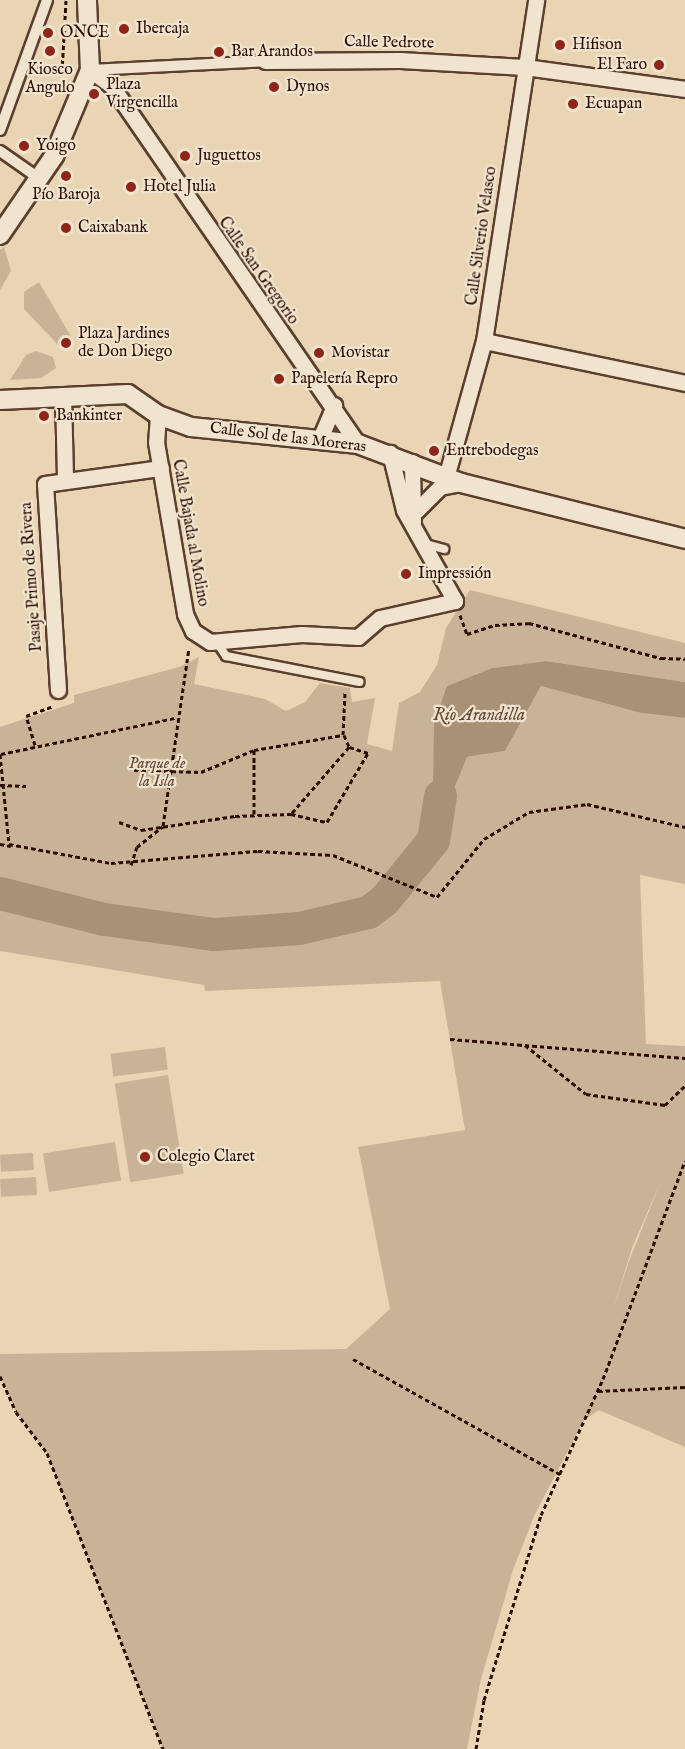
<!DOCTYPE html>
<html>
<head>
<meta charset="utf-8">
<style>
	body { margin:0 }
	#map { position:relative; width:685px; height:1749px; overflow:hidden; background:#e9d5b4; font-family:"IM FELL English",serif }
	div>[style] { position:absolute }
	.green>* { inset:0; background:#c9b396; transform-origin:0 0 }
	.water>* { inset:0; background:#a99177 }
	.river>* { height:33px; margin:-16.5px; padding:0 16.5px; transform-origin:16.5px; border-radius:16.5px; background:#a99177 }
	.path>* { height:3px; margin-top:-1.5px; transform-origin:0; background:repeating-linear-gradient(90deg,#2c0c01 0 4.5px,transparent 0 7.5px) }
	.roads { filter:drop-shadow(2px 0 #5b3e2e) drop-shadow(-2px 0 #5b3e2e) drop-shadow(0 2px #5b3e2e) drop-shadow(0 -2px #5b3e2e) }
	.service>* { height:8px; margin:-4px; padding:0 4px; transform-origin:4px; border-radius:4px; background:#f1e4ce }
	.pedestrian>* { height:10px; margin:-5px; padding:0 5px; transform-origin:5px; border-radius:5px; background:#f1e4ce }
	.minor>* { height:15px; margin:-7.5px; padding:0 7.5px; transform-origin:7.5px; border-radius:7.5px; background:#f1e4ce }
	.tertiary>* { height:18px; margin:-9px; padding:0 9px; transform-origin:9px; border-radius:9px; background:#f1e4ce }
	.dots>* { width:16px; height:16px; translate:-50% -50%; box-sizing:border-box; border:3px solid #f1e4ce; border-radius:50% }
	span { translate:-50% -50%; white-space:nowrap; text-align:center; line-height:1.15; -webkit-text-stroke:4.5px #f1e4ce; paint-order:stroke }
	.poi-label { font-size:16px; color:#2c0c01 }
	.left { translate:0 -50%; text-align:left }
	.right { translate:-100% -50%; text-align:right }
	.street-label { font-size:16px; color:#2c0c01 }
	.park-label { font-size:16px; color:#634635; font-style:italic }
	.water-label { font-size:18px; color:#644836; font-style:italic }
</style>
</head>
<body>
<div id="map">
	<div class="green">
		<i style="clip-path:polygon(4px 247px,11px 271px,0 290px,0 250px)"></i>
		<i style="clip-path:polygon(39px 282px,73px 340px,61px 348px,24px 309px,24px 292px)"></i>
		<i style="clip-path:polygon(36px 351px,53px 357px,56px 368px,41px 378px,10px 380px,26px 355px)"></i>
		<i style="clip-path:polygon(evenodd,470px 590px,685px 643px,685px 682px,546px 661px,492px 668px,447px 686px,468px 757px,505px 751px,541px 686px,641px 713px,685px 718px,685px 884px,640px 875px,646px 1044px,685px 1046px,685px 1447px,599px 1410px,584px 1420px,535px 1514px,513px 1570px,481px 1679px,467px 1749px,163px 1749px,47px 1453px,16px 1412px,0 1376px,0 1354px,346px 1349px,390px 1309px,358px 1147px,465px 1130px,440px 981px,205px 991px,204px 985px,0 951px,0 727px,74px 703px,74px 695px,179px 667px,199px 657px,194px 684px,265px 699px,286px 711px,305px 702px,320px 683px,350px 688px,352px 702px,375px 698px,367px 744px,392px 751px,399px 703px,420px 692px,437px 665px,446px 628px,470px 590px,661px 1181px,629px 1261px,612px 1313px,632px 1248px,661px 1181px)"></i>
		<i style="left:165px;top:1047px;width:23px;height:55px;rotate:83deg"></i>
		<i style="left:168px;top:1075px;width:100px;height:54px;rotate:81deg"></i>
		<i style="left:115px;top:1142px;width:39px;height:73px;rotate:81deg"></i>
		<i style="left:33px;top:1153px;width:17px;height:33px;rotate:87deg"></i>
		<i style="left:36px;top:1177px;width:18px;height:36px;rotate:87deg"></i>
	</div>
	<div class="water">
		<i style="clip-path:polygon(546px 661px,685px 682px,685px 718px,641px 713px,541px 686px,505px 751px,467px 757px,433px 840px,420px 855px,433px 793px,434px 723px,447px 686px,492px 668px)"></i>
	</div>
	<div class="river">
		<i style="left:0;top:893px;width:107px;rotate:14deg"></i>
		<i style="left:104px;top:919px;width:111px;rotate:7.8deg"></i>
		<i style="left:214px;top:934px;width:85px;rotate:-4deg"></i>
		<i style="left:299px;top:928px;width:71px;rotate:-13.1deg"></i>
		<i style="left:368px;top:912px;width:20px;rotate:-37deg"></i>
		<i style="left:384px;top:900px;width:77px;rotate:-50.8deg"></i>
		<i style="left:433px;top:840px;width:45px;rotate:-81deg"></i>
	</div>
	<div class="path">
		<i style="left:37px;top:67px;width:25px;rotate:11deg"></i>
		<i style="left:62px;top:72px;width:72px;rotate:-86.8deg"></i>
		<i style="left:460px;top:615px;width:20px;rotate:70deg"></i>
		<i style="left:467px;top:634px;width:29px;rotate:-18deg"></i>
		<i style="left:495px;top:625px;width:34px;rotate:-3deg"></i>
		<i style="left:529px;top:623px;width:137px;rotate:14.9deg"></i>
		<i style="left:661px;top:658px;width:24px;rotate:2deg"></i>
		<i style="left:344px;top:735px;width:13px;rotate:67deg"></i>
		<i style="left:35px;top:745px;width:30px;rotate:-107deg"></i>
		<i style="left:26px;top:716px;width:29px;rotate:-20deg"></i>
		<i style="left:254px;top:750px;width:64px;rotate:90deg"></i>
		<i style="left:0;top:754px;width:90px;rotate:84.3deg"></i>
		<i style="left:9px;top:844px;width:104px;rotate:10.6deg"></i>
		<i style="left:111px;top:863px;width:147px;rotate:-4.7deg"></i>
		<i style="left:258px;top:851px;width:75px;rotate:3.1deg"></i>
		<i style="left:333px;top:855px;width:112px;rotate:22deg"></i>
		<i style="left:437px;top:897px;width:75px;rotate:-51deg"></i>
		<i style="left:484px;top:839px;width:52px;rotate:-31deg"></i>
		<i style="left:529px;top:812px;width:59px;rotate:-7.9deg"></i>
		<i style="left:587px;top:804px;width:101px;rotate:13.2deg"></i>
		<i style="left:1px;top:754px;width:178px;rotate:-11.7deg"></i>
		<i style="left:134px;top:770px;width:67px;rotate:1.7deg"></i>
		<i style="left:201px;top:772px;width:57px;rotate:-22.5deg"></i>
		<i style="left:254px;top:750px;width:90px;rotate:-9.6deg"></i>
		<i style="left:343px;top:735px;width:43px;rotate:-87.3deg"></i>
		<i style="left:0;top:785px;width:26px;rotate:2deg"></i>
		<i style="left:119px;top:822px;width:23px;rotate:20deg"></i>
		<i style="left:141px;top:830px;width:95px;rotate:-8.5deg"></i>
		<i style="left:235px;top:816px;width:56px;rotate:-2deg"></i>
		<i style="left:291px;top:814px;width:37px;rotate:13deg"></i>
		<i style="left:327px;top:822px;width:80px;rotate:-59.3deg"></i>
		<i style="left:368px;top:753px;width:20px;rotate:-162deg"></i>
		<i style="left:349px;top:747px;width:89px;rotate:130.9deg"></i>
		<i style="left:0;top:844px;width:11px;rotate:10deg"></i>
		<i style="left:131px;top:865px;width:19px;rotate:-72deg"></i>
		<i style="left:137px;top:847px;width:33px;rotate:-39deg"></i>
		<i style="left:163px;top:826px;width:180px;rotate:-81.7deg"></i>
		<i style="left:450px;top:1039px;width:236px;rotate:4.6deg"></i>
		<i style="left:525px;top:1045px;width:78px;rotate:38.8deg"></i>
		<i style="left:586px;top:1094px;width:80px;rotate:7.9deg"></i>
		<i style="left:665px;top:1105px;width:28px;rotate:-44deg"></i>
		<i style="left:353px;top:1359px;width:237px;rotate:29.1deg"></i>
		<i style="left:0;top:1376px;width:39px;rotate:66deg"></i>
		<i style="left:16px;top:1412px;width:51px;rotate:52.9deg"></i>
		<i style="left:47px;top:1453px;width:318px;rotate:68.6deg"></i>
		<i style="left:598px;top:1391px;width:87px;rotate:-2.6deg"></i>
		<i style="left:476px;top:1749px;width:50px;rotate:-80.7deg"></i>
		<i style="left:484px;top:1700px;width:194px;rotate:-72.9deg"></i>
		<i style="left:541px;top:1515px;width:149px;rotate:-65.5deg"></i>
		<i style="left:603px;top:1379px;width:233px;rotate:-69.4deg"></i>
	</div>
	<div class="roads">
		<div class="service">
			<i style="left:425px;top:544px;width:20px;rotate:15deg"></i>
			<i style="left:217px;top:643px;width:16px;rotate:55deg"></i>
			<i style="left:226px;top:656px;width:136px;rotate:11deg"></i>
		</div>
		<div class="pedestrian">
			<i style="left:90px;top:70px;width:175px;rotate:-2.9deg"></i>
			<i style="left:0;top:130px;width:138px;rotate:-70.1deg"></i>
			<i style="left:0;top:151px;width:49px;rotate:35deg"></i>
		</div>
		<div class="minor">
			<i style="left:265px;top:61px;width:135px;rotate:-0.4deg"></i>
			<i style="left:400px;top:60px;width:125px;rotate:3.2deg"></i>
			<i style="left:525px;top:67px;width:162px;rotate:7.8deg"></i>
			<i style="left:90px;top:70px;width:26px;rotate:36deg"></i>
			<i style="left:111px;top:85px;width:436px;rotate:55.5deg"></i>
			<i style="left:484px;top:341px;width:205px;rotate:11.8deg"></i>
			<i style="left:63px;top:395px;width:83px;rotate:88.6deg"></i>
			<i style="left:158px;top:415px;width:27px;rotate:94deg"></i>
			<i style="left:156px;top:442px;width:174px;rotate:80.4deg"></i>
			<i style="left:185px;top:614px;width:19px;rotate:65deg"></i>
			<i style="left:193px;top:631px;width:20px;rotate:33deg"></i>
			<i style="left:210px;top:642px;width:92px;rotate:-5deg"></i>
			<i style="left:302px;top:634px;width:56px;rotate:3.1deg"></i>
			<i style="left:358px;top:637px;width:29px;rotate:-41deg"></i>
			<i style="left:380px;top:618px;width:77px;rotate:-12.8deg"></i>
			<i style="left:455px;top:601px;width:104px;rotate:-119.3deg"></i>
			<i style="left:404px;top:510px;width:59px;rotate:-103.8deg"></i>
			<i style="left:319px;top:441px;width:39px;rotate:-67deg"></i>
			<i style="left:412px;top:462px;width:60px;rotate:89deg"></i>
			<i style="left:447px;top:474px;width:138px;rotate:-74.5deg"></i>
			<i style="left:484px;top:341px;width:345px;rotate:-81.3deg"></i>
			<i style="left:413px;top:514px;width:38px;rotate:-45deg"></i>
			<i style="left:440px;top:487px;width:20px;rotate:-11deg"></i>
			<i style="left:58px;top:690px;width:206px;rotate:-93.6deg"></i>
			<i style="left:45px;top:484px;width:117px;rotate:-7.9deg"></i>
		</div>
		<div class="tertiary">
			<i style="left:0;top:235px;width:96px;rotate:-55.6deg"></i>
			<i style="left:54px;top:156px;width:93px;rotate:-67.3deg"></i>
			<i style="left:90px;top:70px;width:70px;rotate:-92.5deg"></i>
			<i style="left:0;top:400px;width:128px;rotate:-2.7deg"></i>
			<i style="left:128px;top:394px;width:37px;rotate:35deg"></i>
			<i style="left:158px;top:415px;width:35px;rotate:20deg"></i>
			<i style="left:191px;top:427px;width:168px;rotate:5.8deg"></i>
			<i style="left:358px;top:444px;width:110px;rotate:20.7deg"></i>
			<i style="left:461px;top:483px;width:231px;rotate:14deg"></i>
		</div>
	</div>
	<div class="dots">
		<i style="left:124px;top:29px;background:#8f2418"></i>
		<i style="left:48px;top:33px;background:#8f2418"></i>
		<i style="left:560px;top:45px;background:#8f2418"></i>
		<i style="left:50px;top:51px;background:#8f2418"></i>
		<i style="left:219px;top:52px;background:#8f2418"></i>
		<i style="left:659px;top:65px;background:#8f2418"></i>
		<i style="left:274px;top:87px;background:#8f2418"></i>
		<i style="left:94px;top:94px;background:#8f2418"></i>
		<i style="left:573px;top:104px;background:#8f2418"></i>
		<i style="left:24px;top:146px;background:#8f2418"></i>
		<i style="left:185px;top:156px;background:#8f2418"></i>
		<i style="left:66px;top:176px;background:#8f2418"></i>
		<i style="left:131px;top:187px;background:#8f2418"></i>
		<i style="left:66px;top:228px;background:#8f2418"></i>
		<i style="left:66px;top:343px;background:#8f2418"></i>
		<i style="left:319px;top:353px;background:#8f2418"></i>
		<i style="left:279px;top:379px;background:#8f2418"></i>
		<i style="left:44px;top:416px;background:#8f2418"></i>
		<i style="left:434px;top:451px;background:#8f2418"></i>
		<i style="left:406px;top:574px;background:#8f2418"></i>
		<i style="left:145px;top:1157px;background:#8f2418"></i>
	</div>
	<div class="poi-label">
		<span class="left" style="left:136px;top:29px">Ibercaja</span>
		<span class="left" style="left:60px;top:33px">ONCE</span>
		<span class="left" style="left:572px;top:45px">Hifison</span>
		<span class="left" style="left:231px;top:52px">Bar Arandos</span>
		<span class="right" style="left:647px;top:65px">El Faro</span>
		<span style="left:50px;top:79px">Kiosco<br>Angulo</span>
		<span class="left" style="left:106px;top:94px">Plaza<br>Virgencilla</span>
		<span class="left" style="left:286px;top:87px">Dynos</span>
		<span class="left" style="left:585px;top:104px">Ecuapan</span>
		<span class="left" style="left:36px;top:146px">Yoigo</span>
		<span class="left" style="left:197px;top:156px">Juguettos</span>
		<span class="left" style="left:143px;top:187px">Hotel Julia</span>
		<span style="left:66px;top:195px">Pío Baroja</span>
		<span class="left" style="left:78px;top:228px">Caixabank</span>
		<span class="left" style="left:78px;top:343px">Plaza Jardines<br>de Don Diego</span>
		<span class="left" style="left:331px;top:353px">Movistar</span>
		<span class="left" style="left:291px;top:379px">Papelería Repro</span>
		<span class="left" style="left:56px;top:416px">Bankinter</span>
		<span class="left" style="left:446px;top:451px">Entrebodegas</span>
		<span class="left" style="left:418px;top:574px">Impressión</span>
		<span class="left" style="left:157px;top:1157px">Colegio Claret</span>
	</div>
	<div class="street-label">
		<span style="left:389px;top:43px;rotate:1deg">Calle Pedrote</span>
		<span style="left:482px;top:236px;rotate:-82deg">Calle Silverio Velasco</span>
		<span style="left:258px;top:271px;rotate:55deg">Calle San Gregorio</span>
		<span style="left:288px;top:438px;rotate:7deg">Calle Sol de las Moreras</span>
		<span style="left:190px;top:533px;rotate:80deg">Calle Bajada al Molino</span>
		<span style="left:32px;top:577px;rotate:-94deg">Pasaje Primo de Rivera</span>
	</div>
	<div class="park-label">
		<span style="left:157px;top:773px">Parque de<br>la Isla</span>
	</div>
	<div class="water-label">
		<span style="left:479px;top:716px">Río Arandilla</span>
	</div>
</div>
</body>
</html>
